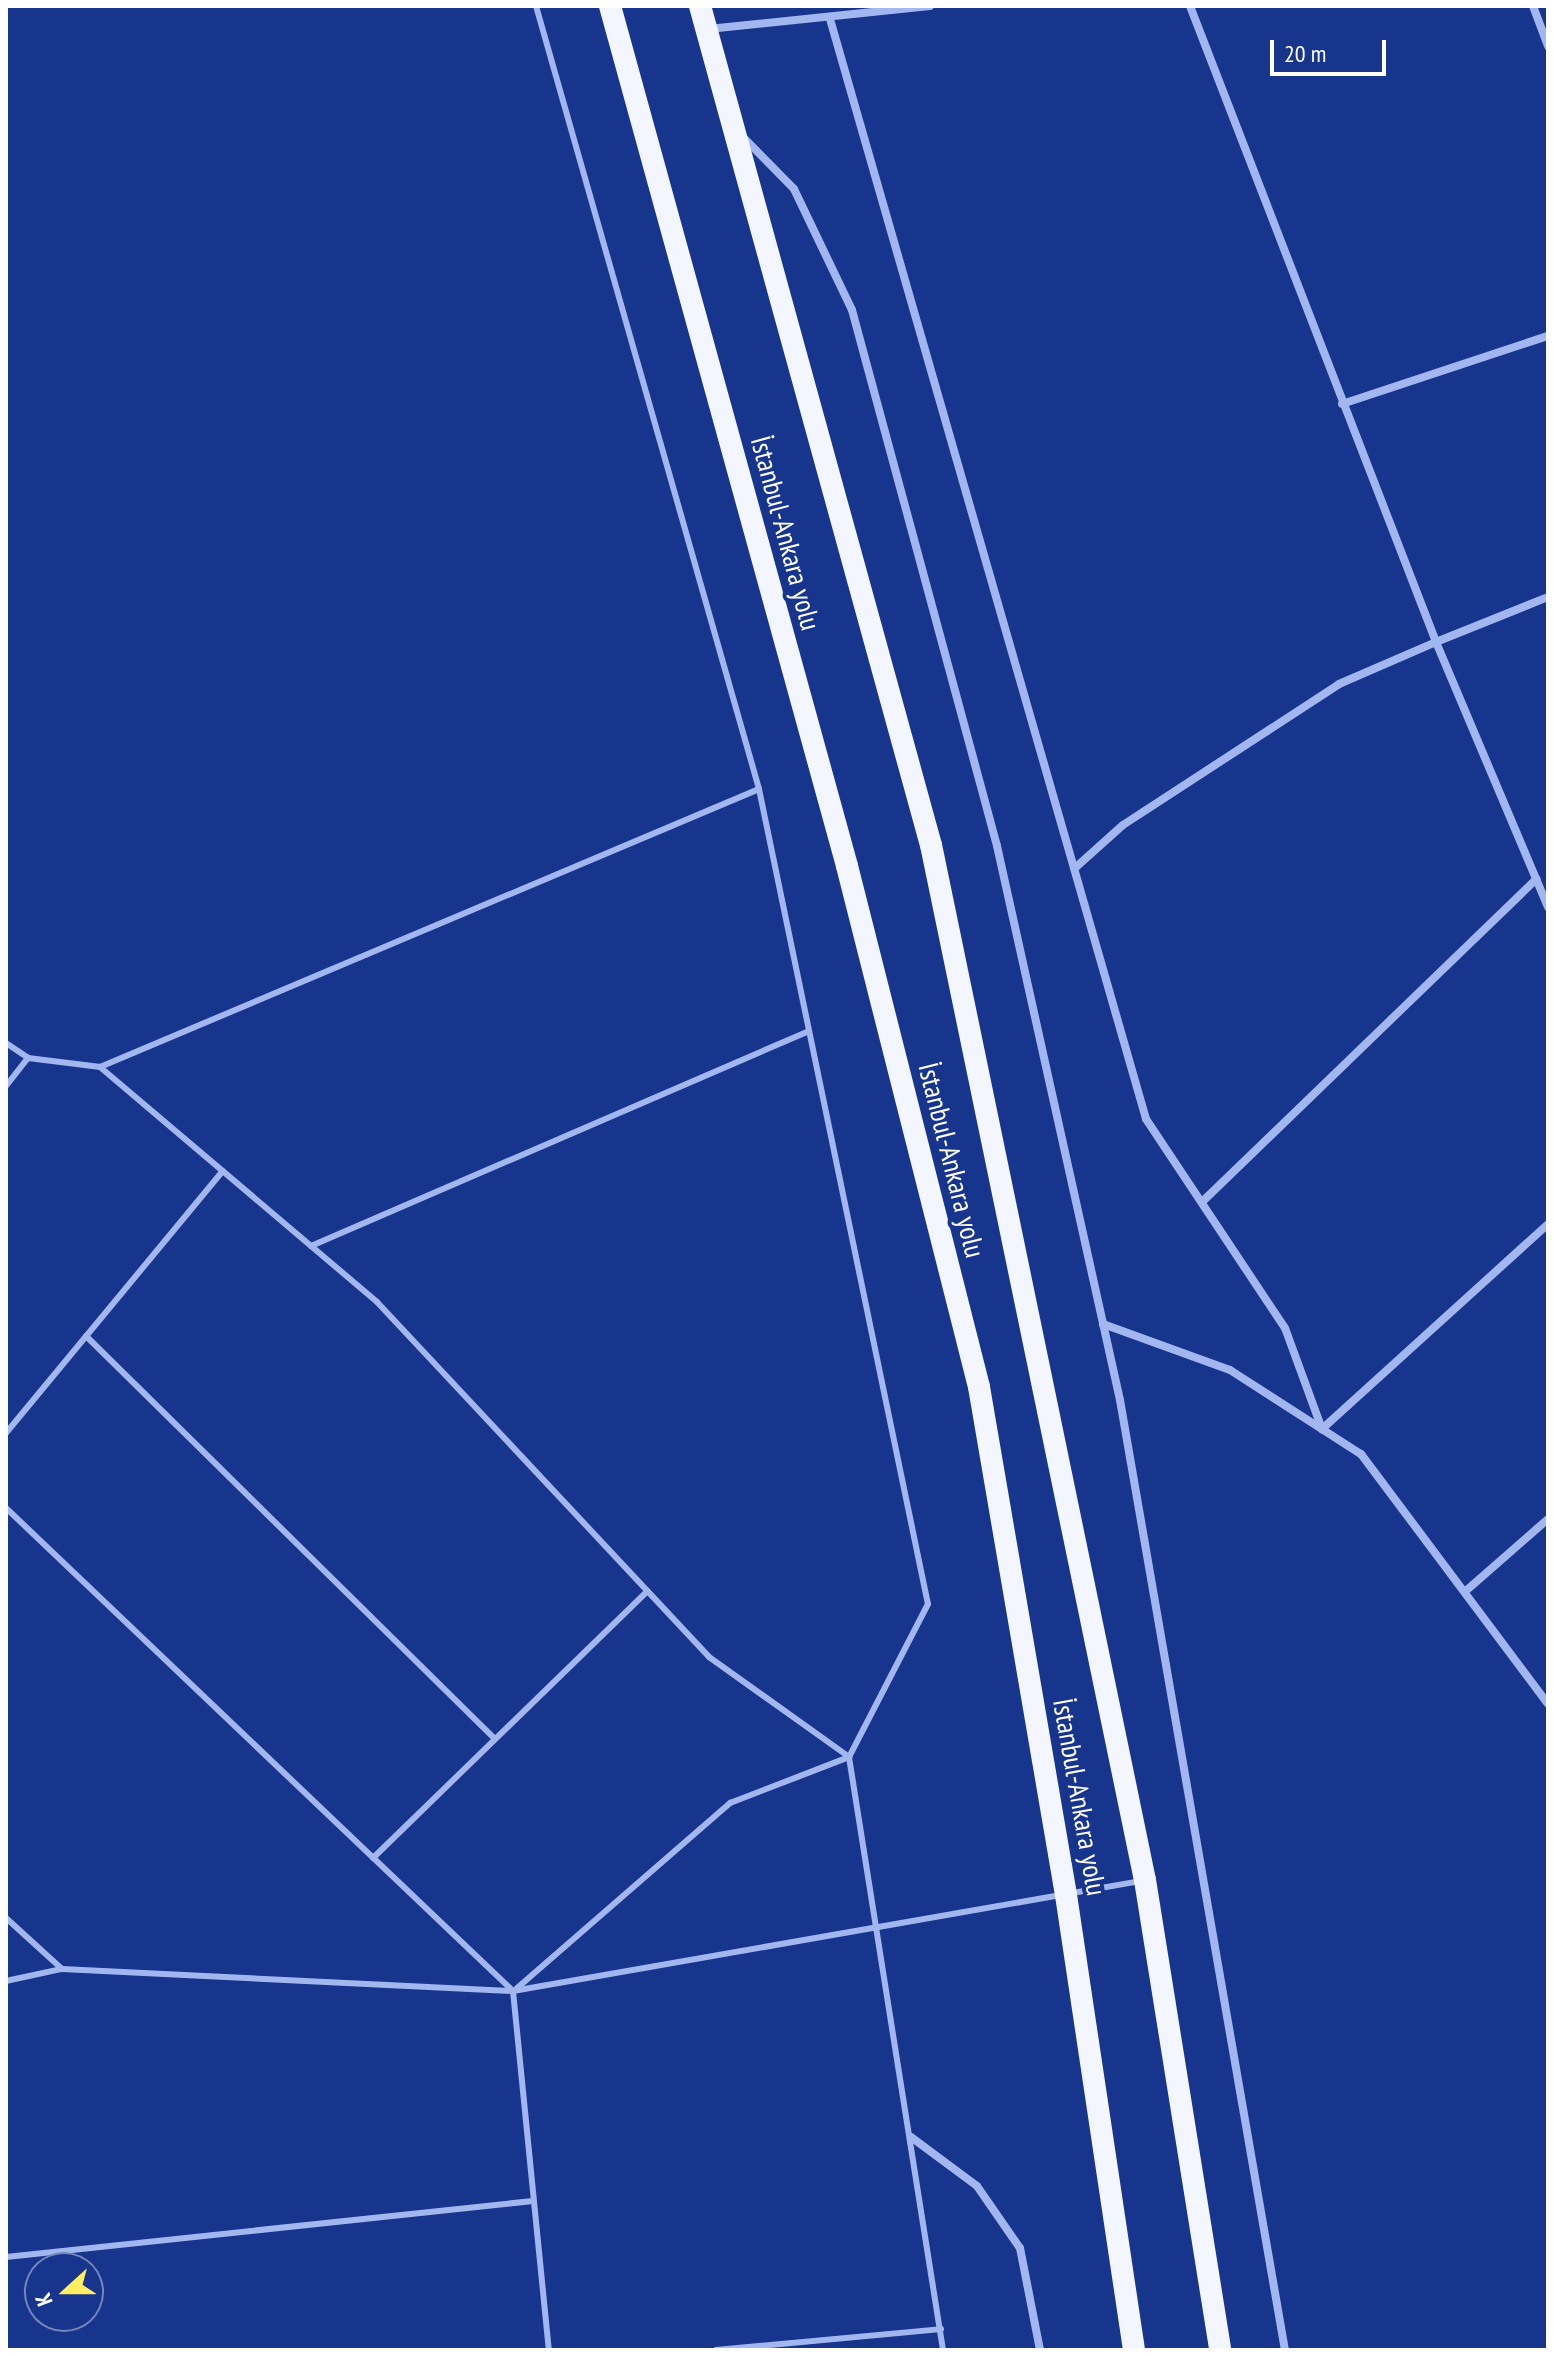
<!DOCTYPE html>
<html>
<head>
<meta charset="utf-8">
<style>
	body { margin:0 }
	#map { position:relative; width:1554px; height:2356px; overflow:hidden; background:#17358c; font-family:"PT Sans Narrow",sans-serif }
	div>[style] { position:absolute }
	.service>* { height:6px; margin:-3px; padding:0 3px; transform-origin:3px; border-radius:3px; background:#a2b6ef }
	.minor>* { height:8px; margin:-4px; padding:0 4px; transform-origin:4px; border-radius:4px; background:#a2b6ef }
	.trunk>* { height:22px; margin:-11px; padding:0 11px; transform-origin:11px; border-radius:11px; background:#f4f6ff }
	span { translate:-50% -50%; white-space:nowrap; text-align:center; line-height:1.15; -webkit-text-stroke:8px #17358c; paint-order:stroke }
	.street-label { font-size:28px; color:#fff }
	.frame { position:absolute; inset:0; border:8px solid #fff; pointer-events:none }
	.north { position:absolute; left:24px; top:2252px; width:80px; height:80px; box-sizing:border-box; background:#17358c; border:2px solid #7486ba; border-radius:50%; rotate:249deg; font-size:22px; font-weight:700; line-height:32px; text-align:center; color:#fff }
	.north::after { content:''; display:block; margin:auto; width:28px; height:36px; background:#ffee5f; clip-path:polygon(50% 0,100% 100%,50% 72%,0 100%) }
	.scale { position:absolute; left:1270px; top:40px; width:116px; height:36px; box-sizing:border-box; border:4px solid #fff; border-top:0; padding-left:10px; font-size:24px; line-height:28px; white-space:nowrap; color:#fff; -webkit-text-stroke:6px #17358c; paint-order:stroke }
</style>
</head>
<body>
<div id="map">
	<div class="service">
		<i style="left:536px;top:6px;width:814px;rotate:74.1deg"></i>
		<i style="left:759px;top:789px;width:832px;rotate:78.29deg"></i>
		<i style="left:928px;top:1604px;width:172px;rotate:117.3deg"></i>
		<i style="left:849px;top:1757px;width:600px;rotate:80.99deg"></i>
		<i style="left:6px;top:1043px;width:27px;rotate:34deg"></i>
		<i style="left:28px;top:1058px;width:73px;rotate:7.1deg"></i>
		<i style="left:100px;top:1067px;width:715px;rotate:-22.87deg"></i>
		<i style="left:100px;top:1067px;width:363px;rotate:40.3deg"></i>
		<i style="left:377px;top:1302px;width:486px;rotate:46.9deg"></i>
		<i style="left:709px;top:1657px;width:172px;rotate:35.5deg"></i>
		<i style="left:6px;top:1086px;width:36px;rotate:-52deg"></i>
		<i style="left:311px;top:1246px;width:542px;rotate:-23.35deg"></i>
		<i style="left:86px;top:1336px;width:574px;rotate:44.58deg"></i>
		<i style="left:6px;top:1433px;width:340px;rotate:-50.4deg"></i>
		<i style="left:6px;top:1508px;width:700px;rotate:43.61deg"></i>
		<i style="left:513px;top:1991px;width:361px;rotate:84.3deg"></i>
		<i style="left:373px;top:1858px;width:383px;rotate:-44.2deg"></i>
		<i style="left:6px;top:1918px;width:76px;rotate:42.3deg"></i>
		<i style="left:62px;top:1969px;width:452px;rotate:2.8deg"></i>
		<i style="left:513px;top:1991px;width:638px;rotate:-9.94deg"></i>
		<i style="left:6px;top:1981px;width:56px;rotate:-12.3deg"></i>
		<i style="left:516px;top:1989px;width:284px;rotate:-41deg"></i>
		<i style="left:730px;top:1803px;width:128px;rotate:-21.1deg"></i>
		<i style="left:6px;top:2257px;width:530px;rotate:-6.07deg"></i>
		<i style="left:716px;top:2350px;width:226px;rotate:-5.3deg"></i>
	</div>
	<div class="minor">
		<i style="left:1190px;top:6px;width:682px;rotate:68.85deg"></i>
		<i style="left:1436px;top:642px;width:121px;rotate:-21.9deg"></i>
		<i style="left:1533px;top:6px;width:43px;rotate:69.4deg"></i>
		<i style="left:830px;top:19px;width:1144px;rotate:73.97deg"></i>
		<i style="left:1146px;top:1119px;width:251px;rotate:56.4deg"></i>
		<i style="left:1285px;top:1328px;width:108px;rotate:69.9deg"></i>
		<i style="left:1322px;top:1429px;width:305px;rotate:-42.2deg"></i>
		<i style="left:708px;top:29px;width:223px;rotate:-5.9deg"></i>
		<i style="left:742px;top:136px;width:74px;rotate:45.5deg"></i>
		<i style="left:794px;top:189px;width:134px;rotate:64.4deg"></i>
		<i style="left:852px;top:310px;width:555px;rotate:74.86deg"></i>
		<i style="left:997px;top:846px;width:567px;rotate:77.48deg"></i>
		<i style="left:1120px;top:1400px;width:964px;rotate:80.15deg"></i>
		<i style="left:1342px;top:404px;width:217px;rotate:-18.3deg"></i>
		<i style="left:1075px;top:868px;width:64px;rotate:-41.9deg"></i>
		<i style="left:1123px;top:825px;width:258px;rotate:-33.1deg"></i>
		<i style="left:1339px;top:684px;width:106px;rotate:-23.4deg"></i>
		<i style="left:1436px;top:642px;width:288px;rotate:67.1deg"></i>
		<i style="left:1202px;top:1202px;width:465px;rotate:-44deg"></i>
		<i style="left:1103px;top:1324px;width:135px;rotate:19.9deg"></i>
		<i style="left:1230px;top:1370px;width:156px;rotate:32.7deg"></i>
		<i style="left:1361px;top:1454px;width:312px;rotate:53.2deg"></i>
		<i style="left:1468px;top:1589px;width:106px;rotate:-41.2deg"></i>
		<i style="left:911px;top:2137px;width:82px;rotate:36.6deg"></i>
		<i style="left:977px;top:2186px;width:75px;rotate:55.3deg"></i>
		<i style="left:1020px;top:2248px;width:104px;rotate:78.9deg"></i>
	</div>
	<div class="trunk">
		<i style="left:610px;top:6px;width:892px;rotate:74.59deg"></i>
		<i style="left:847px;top:866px;width:537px;rotate:75.78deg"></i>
		<i style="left:979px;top:1387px;width:515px;rotate:80.28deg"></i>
		<i style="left:1066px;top:1895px;width:460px;rotate:81.5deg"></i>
		<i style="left:700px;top:6px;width:870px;rotate:74.61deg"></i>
		<i style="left:931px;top:845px;width:1057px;rotate:78.32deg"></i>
		<i style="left:1145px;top:1880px;width:476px;rotate:80.9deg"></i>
	</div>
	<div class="street-label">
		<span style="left:786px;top:533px;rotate:75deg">İstanbul-Ankara yolu</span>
		<span style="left:952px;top:1160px;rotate:76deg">İstanbul-Ankara yolu</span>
		<span style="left:1080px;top:1797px;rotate:80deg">İstanbul-Ankara yolu</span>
	</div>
	<div class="frame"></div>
	<div class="north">K</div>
	<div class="scale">20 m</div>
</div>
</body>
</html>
